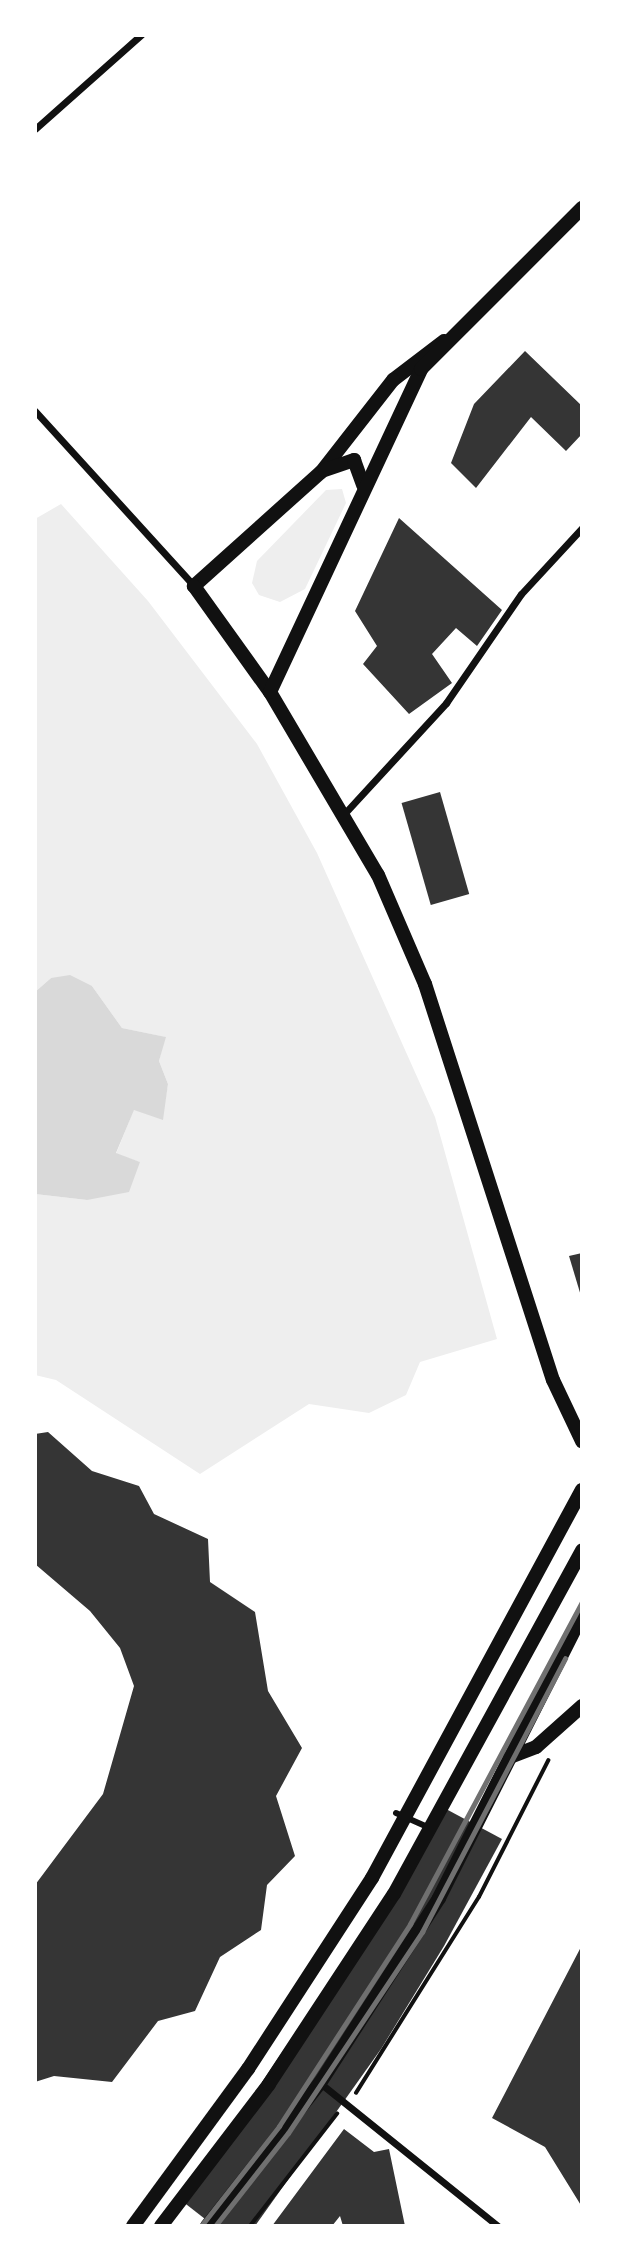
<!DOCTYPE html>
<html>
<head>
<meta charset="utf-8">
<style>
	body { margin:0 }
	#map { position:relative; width:617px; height:2261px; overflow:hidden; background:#fff; font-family:"Sofia Sans Condensed",sans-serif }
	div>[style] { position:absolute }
	.green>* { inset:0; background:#eee }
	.water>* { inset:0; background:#d9d9d9 }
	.building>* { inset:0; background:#353535; transform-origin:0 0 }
	.path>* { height:3.5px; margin:-1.75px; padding:0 1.75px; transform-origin:1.75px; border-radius:1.75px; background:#111 }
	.pedestrian>* { height:6px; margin:-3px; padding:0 3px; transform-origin:3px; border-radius:3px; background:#111 }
	.minor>* { height:7px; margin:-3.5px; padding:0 3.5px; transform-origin:3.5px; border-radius:3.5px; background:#111 }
	.secondary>* { height:14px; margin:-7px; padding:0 7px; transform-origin:7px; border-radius:7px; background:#111 }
	.rail>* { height:5px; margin:-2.5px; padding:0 2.5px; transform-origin:2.5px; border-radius:2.5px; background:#707070 }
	span { translate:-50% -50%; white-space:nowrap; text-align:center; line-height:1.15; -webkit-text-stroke:5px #fff; paint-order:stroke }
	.frame { position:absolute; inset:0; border:37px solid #fff; pointer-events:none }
</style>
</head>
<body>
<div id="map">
	<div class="green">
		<i style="clip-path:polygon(342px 489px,346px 503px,305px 589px,280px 602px,259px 595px,252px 583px,257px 561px,326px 490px)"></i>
		<i style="clip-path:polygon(61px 504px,148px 601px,257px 744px,317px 853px,435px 1117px,497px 1339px,420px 1362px,406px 1395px,369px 1413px,309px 1404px,200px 1474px,56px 1380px,35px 1375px,35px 1194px,87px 1200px,140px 1162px,116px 1154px,134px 1109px,162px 1119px,168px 1084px,159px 1061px,165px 1037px,122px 1028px,92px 986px,51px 978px,35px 992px,35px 519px)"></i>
	</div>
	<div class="water">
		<i style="clip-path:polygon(70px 975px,92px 986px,122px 1028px,166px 1037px,159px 1061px,168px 1084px,163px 1120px,134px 1110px,116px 1153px,140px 1162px,129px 1192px,87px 1200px,35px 1194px,35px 992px,51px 978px)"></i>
	</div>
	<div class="building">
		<i style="clip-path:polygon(525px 351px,582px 406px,582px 434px,566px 451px,531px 417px,476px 488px,451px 463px,474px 404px)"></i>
		<i style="clip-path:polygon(399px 518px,502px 610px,477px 646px,456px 628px,432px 654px,452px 683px,409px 714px,363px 664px,377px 646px,355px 611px)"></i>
		<i style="left:440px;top:792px;width:106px;height:40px;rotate:74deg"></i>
		<i style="clip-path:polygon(582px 1253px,582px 1296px,581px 1296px,569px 1256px)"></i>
		<i style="clip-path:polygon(48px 1432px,92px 1471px,139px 1486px,154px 1514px,208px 1539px,210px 1582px,255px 1612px,268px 1691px,302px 1748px,276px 1796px,295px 1856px,267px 1885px,261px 1930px,220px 1957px,195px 2011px,158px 2021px,112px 2082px,54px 2076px,35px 2082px,35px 1885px,103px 1794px,134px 1686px,120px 1648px,90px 1611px,35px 1564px,35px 1434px)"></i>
		<i style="clip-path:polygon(446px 1809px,502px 1839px,444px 1946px,381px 2049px,255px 2226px,214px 2226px,182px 2201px)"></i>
		<i style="clip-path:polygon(582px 1945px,582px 2207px,545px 2147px,492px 2118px)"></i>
		<i style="clip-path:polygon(344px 2129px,374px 2152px,389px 2149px,405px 2226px,343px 2226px,340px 2216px,332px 2226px,272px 2226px)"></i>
	</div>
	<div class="path">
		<i style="left:356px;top:2093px;width:231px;rotate:-57.9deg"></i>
		<i style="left:479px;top:1897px;width:153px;rotate:-63.1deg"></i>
		<i style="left:250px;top:2226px;width:142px;rotate:-52.2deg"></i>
	</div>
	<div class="pedestrian">
		<i style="left:396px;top:1813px;width:37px;rotate:24deg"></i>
	</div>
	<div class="minor">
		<i style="left:35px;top:129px;width:142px;rotate:-41.6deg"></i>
		<i style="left:35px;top:411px;width:236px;rotate:47.7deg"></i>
		<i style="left:344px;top:814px;width:151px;rotate:-47.4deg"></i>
		<i style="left:446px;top:703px;width:132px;rotate:-55.5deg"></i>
		<i style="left:521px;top:594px;width:90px;rotate:-47.3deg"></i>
		<i style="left:320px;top:2083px;width:228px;rotate:38.8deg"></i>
	</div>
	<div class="secondary">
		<i style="left:444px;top:341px;width:64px;rotate:142.6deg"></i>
		<i style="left:393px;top:380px;width:117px;rotate:128deg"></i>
		<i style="left:321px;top:472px;width:171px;rotate:138.1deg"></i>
		<i style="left:194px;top:586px;width:130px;rotate:54.4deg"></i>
		<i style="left:270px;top:692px;width:212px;rotate:59.5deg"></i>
		<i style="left:378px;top:875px;width:119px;rotate:66.7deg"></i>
		<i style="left:425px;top:984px;width:416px;rotate:72.1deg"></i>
		<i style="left:553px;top:1380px;width:68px;rotate:64.6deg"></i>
		<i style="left:325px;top:470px;width:31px;rotate:-19deg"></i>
		<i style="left:354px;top:460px;width:27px;rotate:70deg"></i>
		<i style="left:270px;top:692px;width:357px;rotate:-64.9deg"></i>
		<i style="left:421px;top:369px;width:228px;rotate:-45deg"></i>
		<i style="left:510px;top:1757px;width:28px;rotate:-21deg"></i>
		<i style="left:536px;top:1747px;width:62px;rotate:-41.7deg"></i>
		<i style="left:133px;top:2226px;width:195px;rotate:-53.8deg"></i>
		<i style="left:248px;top:2069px;width:228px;rotate:-57deg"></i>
		<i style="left:372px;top:1878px;width:441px;rotate:-61.6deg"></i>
		<i style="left:161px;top:2226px;width:178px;rotate:-52.7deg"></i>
		<i style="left:269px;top:2084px;width:227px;rotate:-56.7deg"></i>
		<i style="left:394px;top:1894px;width:392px;rotate:-61.3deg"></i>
		<i style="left:207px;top:2226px;width:182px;rotate:-51.7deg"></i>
		<i style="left:320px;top:2083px;width:220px;rotate:-57.2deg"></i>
		<i style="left:439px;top:1898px;width:317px;rotate:-63.2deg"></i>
	</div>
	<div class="rail">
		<i style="left:201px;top:2226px;width:127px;rotate:-52deg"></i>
		<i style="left:279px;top:2126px;width:241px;rotate:-57deg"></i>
		<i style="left:410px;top:1924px;width:365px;rotate:-61.9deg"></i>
		<i style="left:215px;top:2226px;width:118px;rotate:-51.9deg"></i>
		<i style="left:288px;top:2133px;width:242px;rotate:-56.3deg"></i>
		<i style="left:422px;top:1932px;width:309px;rotate:-62.4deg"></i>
	</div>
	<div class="frame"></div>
</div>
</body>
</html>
